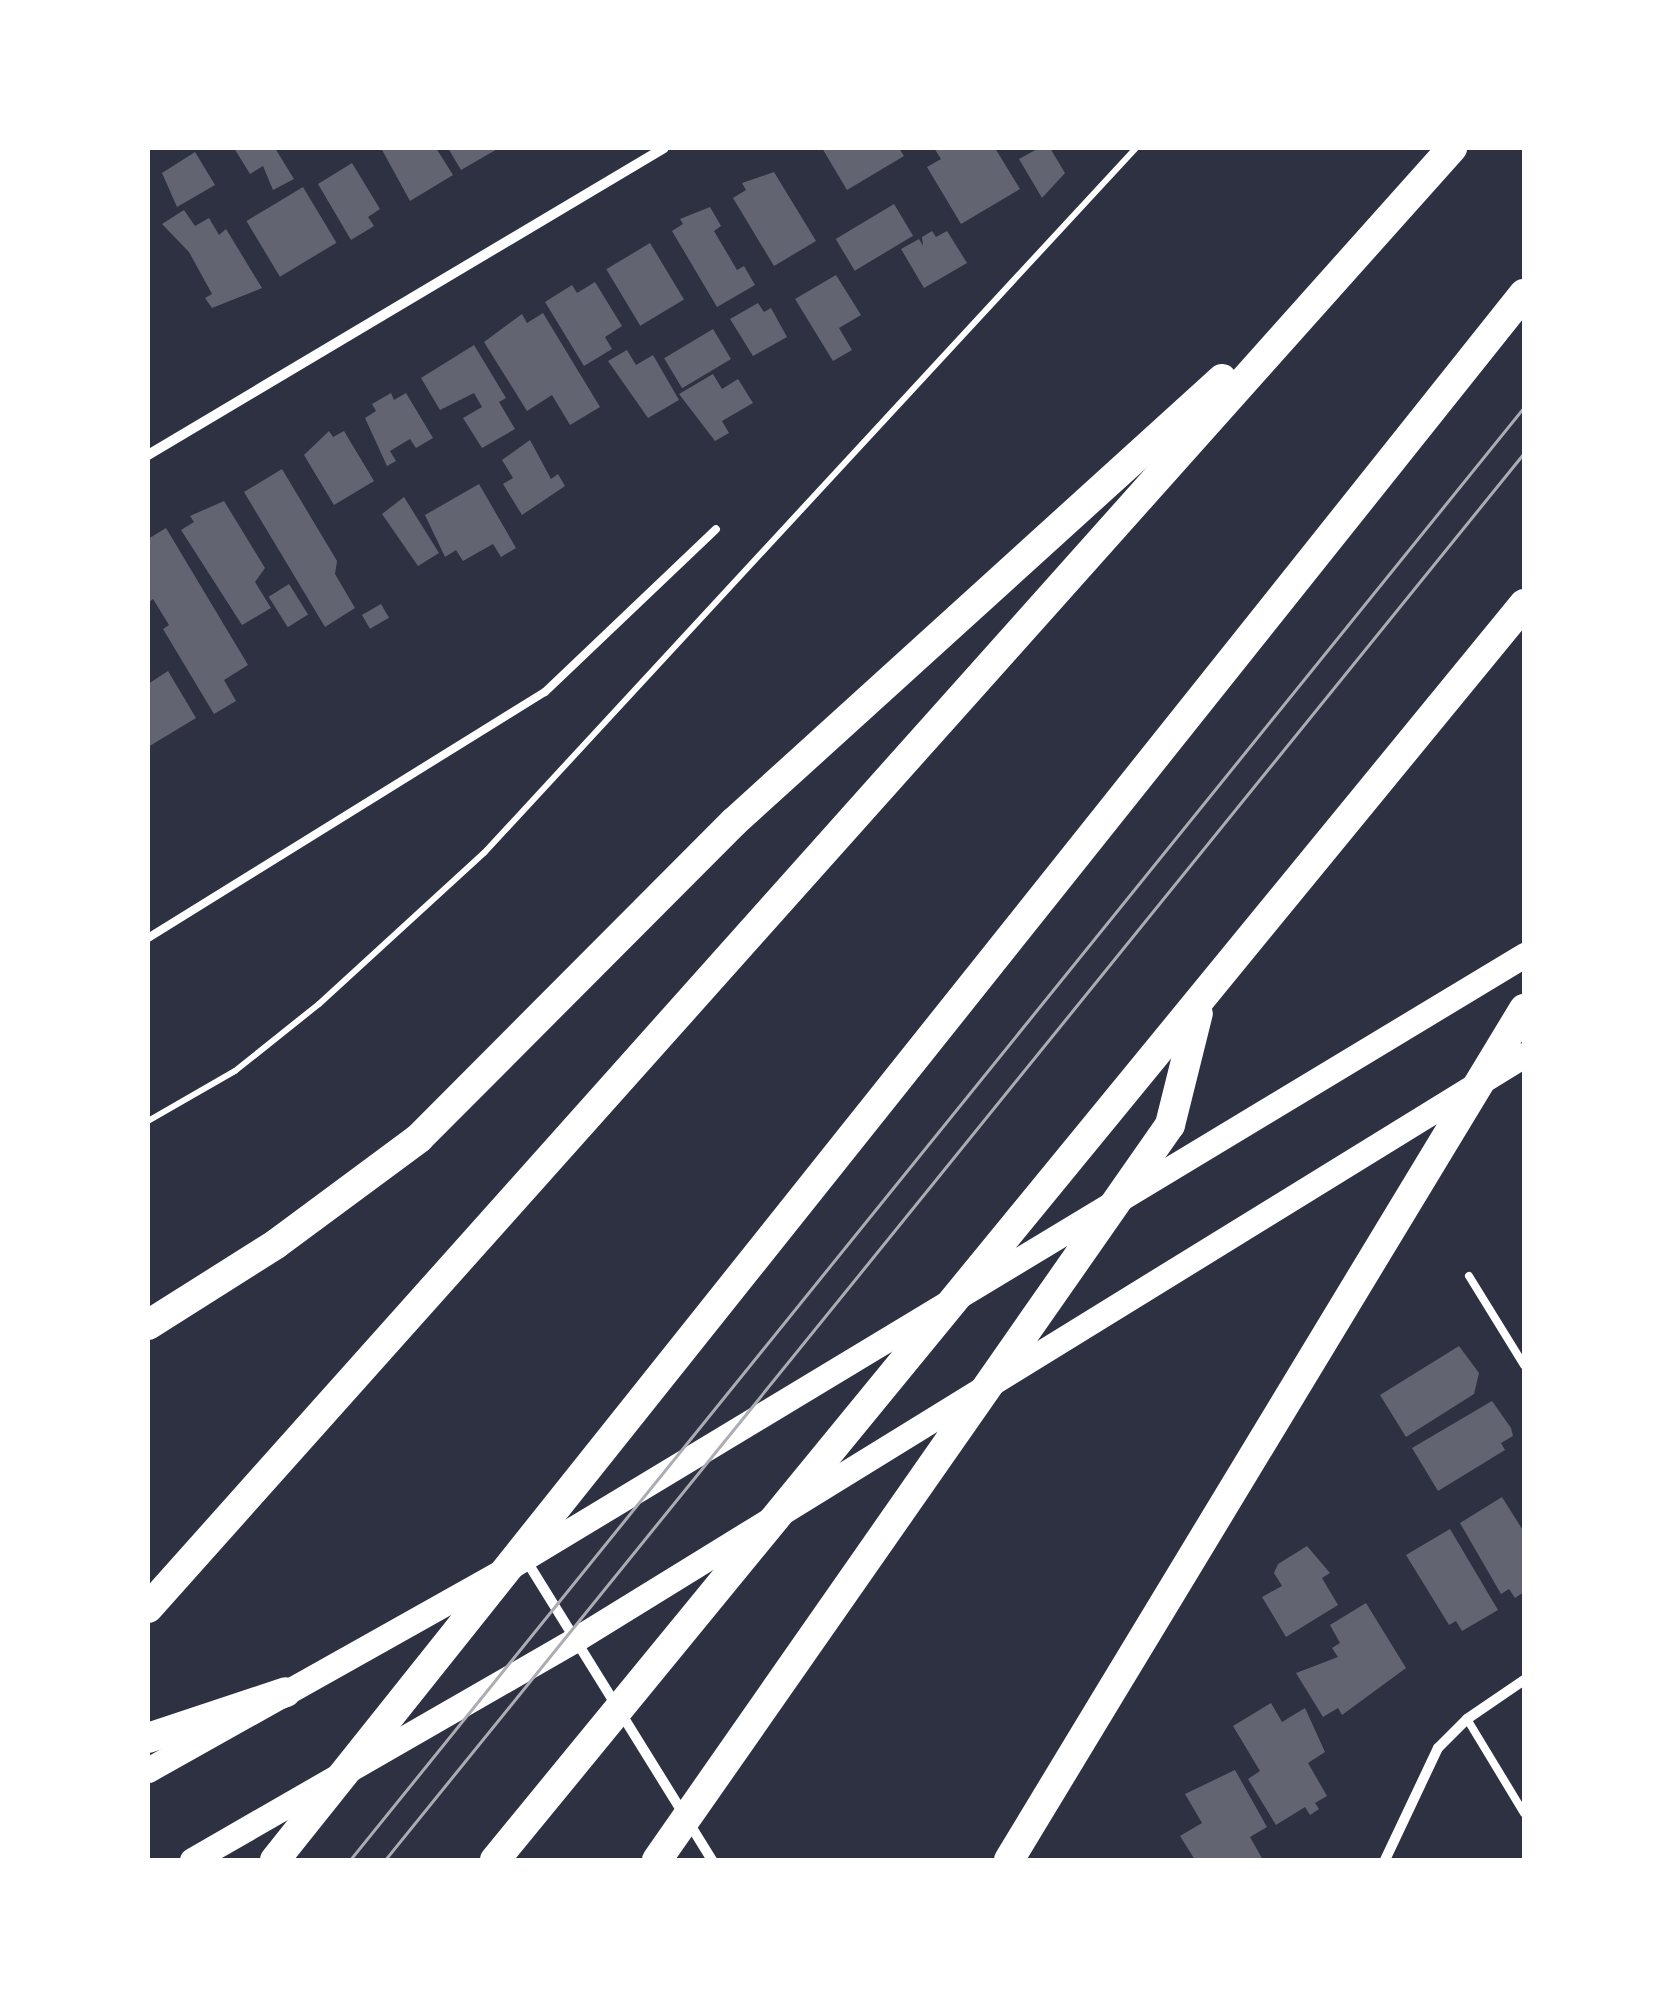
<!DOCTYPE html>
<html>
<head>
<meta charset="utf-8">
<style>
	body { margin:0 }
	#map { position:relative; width:1672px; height:2008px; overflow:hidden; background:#2d3142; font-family:Raleway,sans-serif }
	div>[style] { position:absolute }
	.building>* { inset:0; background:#626471; transform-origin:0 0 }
	.path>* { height:6px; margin:-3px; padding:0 3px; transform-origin:3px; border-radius:3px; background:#fff }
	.service>* { height:8px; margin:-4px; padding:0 4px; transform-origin:4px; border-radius:4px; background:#fff }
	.minor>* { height:10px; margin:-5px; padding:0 5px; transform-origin:5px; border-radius:5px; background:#fff }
	.primary>* { height:25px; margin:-12.5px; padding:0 12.5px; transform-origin:12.5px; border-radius:12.5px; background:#fff }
	.motorway>* { height:30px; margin:-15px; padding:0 15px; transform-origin:15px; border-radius:15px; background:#fff }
	.tram>* { height:2.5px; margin:-1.25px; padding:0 1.25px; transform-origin:1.25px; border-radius:1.25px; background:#abadb3 }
	span { translate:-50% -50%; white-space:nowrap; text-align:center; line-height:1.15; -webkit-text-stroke:10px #fff; paint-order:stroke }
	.frame { position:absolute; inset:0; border:150px solid #fff; pointer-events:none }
</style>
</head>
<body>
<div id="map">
	<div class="building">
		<i style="clip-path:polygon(234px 148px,275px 148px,294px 179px,273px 190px,263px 166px,250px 174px)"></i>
		<i style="clip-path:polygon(381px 148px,436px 148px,453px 175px,410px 201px)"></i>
		<i style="clip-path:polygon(448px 148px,499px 148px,461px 170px)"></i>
		<i style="clip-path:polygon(822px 148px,899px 148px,904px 156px,847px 190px)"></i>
		<i style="clip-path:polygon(934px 148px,995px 148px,1020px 189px,961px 224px,927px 167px,941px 159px)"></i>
		<i style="clip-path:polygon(1039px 148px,1050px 148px,1065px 173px,1042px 198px,1019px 159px)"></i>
		<i style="clip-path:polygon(195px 152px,215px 185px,177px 207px,162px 173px)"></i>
		<i style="clip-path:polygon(352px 163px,380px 209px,368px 217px,374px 226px,351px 240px,318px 184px)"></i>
		<i style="clip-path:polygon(774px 172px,816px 241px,774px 266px,733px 198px,746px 190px,742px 183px)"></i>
		<i style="left:303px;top:187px;width:65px;height:66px;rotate:59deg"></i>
		<i style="left:894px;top:204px;width:37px;height:68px;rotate:59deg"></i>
		<i style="clip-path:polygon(710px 207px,721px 226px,714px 231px,737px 270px,744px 266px,755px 285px,717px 307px,672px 231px,683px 224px,680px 219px)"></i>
		<i style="clip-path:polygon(184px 210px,195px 226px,209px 218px,219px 235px,226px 229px,262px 288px,212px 308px,205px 298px,212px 294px,189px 252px,162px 224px)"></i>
		<i style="clip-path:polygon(932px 231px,936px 237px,947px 231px,967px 263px,924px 288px,901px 249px,919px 239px,923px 246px,922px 237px)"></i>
		<i style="left:650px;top:243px;width:66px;height:51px;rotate:59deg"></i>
		<i style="clip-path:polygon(836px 275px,861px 315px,839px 328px,852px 350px,833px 361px,795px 299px)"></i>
		<i style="clip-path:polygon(595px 282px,622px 326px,605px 337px,612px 349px,584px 366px,545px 302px,572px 285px,577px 293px)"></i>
		<i style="clip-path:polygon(758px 303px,764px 312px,771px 308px,787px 337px,753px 356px,730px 319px)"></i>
		<i style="clip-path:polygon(543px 313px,600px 407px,570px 425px,552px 395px,527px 411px,484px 342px,522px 314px,527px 323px)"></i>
		<i style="left:713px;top:329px;width:35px;height:57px;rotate:59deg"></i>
		<i style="clip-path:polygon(474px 345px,506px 398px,499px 402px,515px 429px,482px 448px,463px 418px,482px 407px,474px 393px,440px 410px,421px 378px)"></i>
		<i style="clip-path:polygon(627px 350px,636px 365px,653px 355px,679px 400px,648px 418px,608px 361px)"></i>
		<i style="clip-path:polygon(713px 374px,722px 389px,738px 379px,753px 403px,722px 421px,729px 433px,715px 441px,679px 394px)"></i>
		<i style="clip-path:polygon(391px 393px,394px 400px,406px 393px,433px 438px,416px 448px,410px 439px,390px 451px,396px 461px,387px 466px,365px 418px,376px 411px,372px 404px)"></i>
		<i style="clip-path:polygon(329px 431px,333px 437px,344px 431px,374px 481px,334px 505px,304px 455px)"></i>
		<i style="clip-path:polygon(530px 440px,551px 479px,558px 474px,565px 486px,522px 515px,503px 484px,513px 478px,502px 460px)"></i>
		<i style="clip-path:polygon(282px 469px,337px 561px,335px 574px,355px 608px,325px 627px,244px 492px)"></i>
		<i style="clip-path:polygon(479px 484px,516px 548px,501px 557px,493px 544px,463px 561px,456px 550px,445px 557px,425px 515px)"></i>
		<i style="clip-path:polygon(404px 497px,439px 553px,418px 566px,382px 514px)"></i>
		<i style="clip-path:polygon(224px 501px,265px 568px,255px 582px,271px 608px,242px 625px,181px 530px,194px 522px,190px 516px)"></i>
		<i style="clip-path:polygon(166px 528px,248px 665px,224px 680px,236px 701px,214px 714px,163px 629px,169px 625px,153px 599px,148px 603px,148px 539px)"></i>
		<i style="left:289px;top:584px;width:36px;height:24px;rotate:58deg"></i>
		<i style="left:381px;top:604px;width:16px;height:22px;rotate:60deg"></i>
		<i style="clip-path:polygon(168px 671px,196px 718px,148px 747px,148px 684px)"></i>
		<i style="clip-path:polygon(1459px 1346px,1479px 1373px,1474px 1394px,1406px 1437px,1380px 1395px)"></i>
		<i style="clip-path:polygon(1492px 1401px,1511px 1428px,1513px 1436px,1501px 1443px,1505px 1450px,1438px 1491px,1412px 1448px)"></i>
		<i style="clip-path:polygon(1502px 1497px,1524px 1532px,1524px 1592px,1515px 1598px,1509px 1589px,1501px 1594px,1460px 1523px)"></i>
		<i style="clip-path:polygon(1450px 1529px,1498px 1610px,1462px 1631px,1456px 1621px,1449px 1625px,1406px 1555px)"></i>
		<i style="clip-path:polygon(1307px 1546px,1330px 1573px,1322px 1578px,1338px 1605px,1286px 1637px,1262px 1597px,1282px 1586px,1274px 1573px,1278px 1564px)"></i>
		<i style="clip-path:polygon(1366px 1603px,1406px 1668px,1342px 1715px,1338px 1708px,1323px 1717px,1296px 1673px,1338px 1657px,1332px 1648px,1340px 1643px,1330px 1625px)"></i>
		<i style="clip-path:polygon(1271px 1703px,1282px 1722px,1305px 1708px,1325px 1752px,1308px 1763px,1327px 1796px,1315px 1803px,1319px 1809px,1310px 1815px,1305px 1807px,1276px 1825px,1248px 1779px,1260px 1771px,1233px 1726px)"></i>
		<i style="clip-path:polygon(1235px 1770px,1267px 1827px,1250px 1837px,1263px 1860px,1195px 1860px,1180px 1836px,1202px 1823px,1185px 1794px)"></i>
	</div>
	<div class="path">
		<i style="left:148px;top:1121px;width:100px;rotate:-29.9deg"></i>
		<i style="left:235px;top:1071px;width:107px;rotate:-38.6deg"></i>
		<i style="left:319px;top:1004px;width:224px;rotate:-42.5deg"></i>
		<i style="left:484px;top:853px;width:960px;rotate:-47.24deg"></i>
	</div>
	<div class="service">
		<i style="left:148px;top:938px;width:467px;rotate:-31.8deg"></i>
		<i style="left:545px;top:692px;width:236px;rotate:-43.6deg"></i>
		<i style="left:1469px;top:1276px;width:105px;rotate:58.3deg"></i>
		<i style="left:1467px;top:1719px;width:110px;rotate:58.8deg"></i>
	</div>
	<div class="minor">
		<i style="left:148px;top:455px;width:600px;rotate:-30.75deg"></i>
		<i style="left:526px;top:1560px;width:353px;rotate:58.2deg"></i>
		<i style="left:1385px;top:1860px;width:124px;rotate:-64.7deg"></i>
		<i style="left:1438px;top:1748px;width:41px;rotate:-45deg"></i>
		<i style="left:1467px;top:1719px;width:69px;rotate:-34.4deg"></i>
	</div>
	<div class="primary">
		<i style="left:148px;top:1770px;width:413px;rotate:-29.3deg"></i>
		<i style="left:508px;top:1568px;width:1187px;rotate:-31.1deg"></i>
		<i style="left:192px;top:1860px;width:439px;rotate:-29.9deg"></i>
		<i style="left:573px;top:1641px;width:1117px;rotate:-31.64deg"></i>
	</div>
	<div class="motorway">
		<i style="left:148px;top:1325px;width:151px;rotate:-32.3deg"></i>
		<i style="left:276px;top:1244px;width:178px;rotate:-36.5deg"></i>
		<i style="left:419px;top:1138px;width:446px;rotate:-45.1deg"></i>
		<i style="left:734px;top:822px;width:659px;rotate:-42.23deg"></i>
		<i style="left:148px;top:1608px;width:1958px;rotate:-48.23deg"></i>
		<i style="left:148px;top:1738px;width:145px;rotate:-18.4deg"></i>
		<i style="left:275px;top:1860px;width:2003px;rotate:-51.43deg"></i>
		<i style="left:495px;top:1860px;width:1624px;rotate:-50.67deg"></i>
		<i style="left:657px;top:1860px;width:896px;rotate:-55.09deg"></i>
		<i style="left:1170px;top:1125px;width:115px;rotate:-76deg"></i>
		<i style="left:1009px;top:1860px;width:995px;rotate:-58.82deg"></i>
	</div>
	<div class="tram">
		<i style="left:350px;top:1860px;width:1868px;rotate:-51.06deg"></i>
		<i style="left:385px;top:1860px;width:1810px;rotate:-51.01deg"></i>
	</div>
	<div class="frame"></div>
</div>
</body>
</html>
